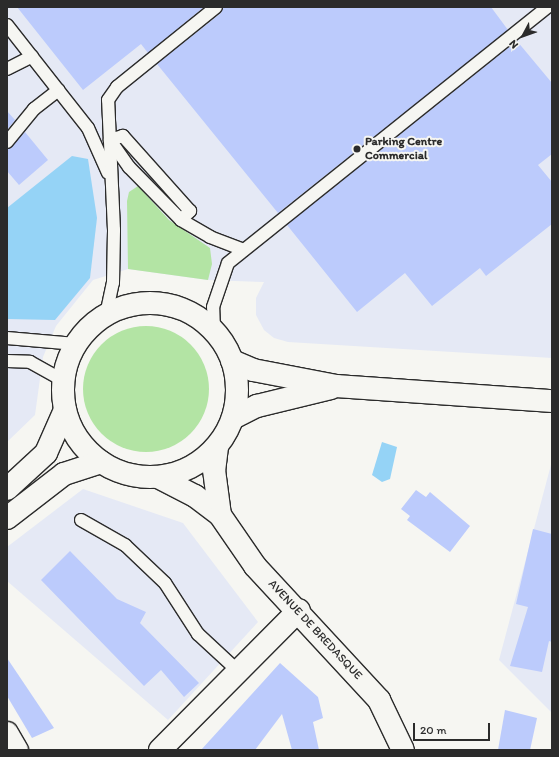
<!DOCTYPE html>
<html>
<head>
<meta charset="utf-8">
<style>
	body { margin:0 }
	#map { position:relative; width:559px; height:757px; overflow:hidden; background:#f6f6f2; font-family:Itim,sans-serif }
	div>[style] { position:absolute }
	.built>* { inset:0; background:#e5e9f5 }
	.green>* { inset:0; background:#b3e4a4 }
	.round { border-radius:50% }
	.water>* { inset:0; background:#95d3f6 }
	.building>* { inset:0; background:#bccbfc }
	.roads { filter:drop-shadow(1px 0 #2b2b2b) drop-shadow(-1px 0 #2b2b2b) drop-shadow(0 1px #2b2b2b) drop-shadow(0 -1px #2b2b2b) }
	.service>* { height:12px; margin:-6px; padding:0 6px; transform-origin:6px; border-radius:6px; background:#f6f6f2 }
	.minor>* { height:22px; margin:-11px; padding:0 11px; transform-origin:11px; border-radius:11px; background:#f6f6f2 }
	.tertiary>* { height:22px; margin:-11px; padding:0 11px; transform-origin:11px; border-radius:11px; background:#f6f6f2 }
	.tertiary>.ring { margin:-11px; padding:0; box-sizing:content-box; background:none; border:22px solid #f6f6f2; border-radius:50% }
	.dots>* { width:11px; height:11px; translate:-50% -50%; box-sizing:border-box; border:2px solid #f6f6f2; border-radius:50% }
	span { translate:-50% -50%; white-space:nowrap; text-align:center; line-height:1.15; -webkit-text-stroke:4px #f6f6f2; paint-order:stroke }
	.poi-label { font-size:12px; color:#2b2b2b; font-weight:700 }
	.left { translate:0 -50%; text-align:left }
	.street-label { font-size:12px; color:#2b2b2b }
	.frame { position:absolute; inset:0; border:8px solid #2b2b2b; pointer-events:none }
	.north { position:absolute; left:503px; top:16px; width:40px; height:40px; -webkit-text-stroke:3px #f6f6f2; paint-order:stroke; rotate:229deg; font-size:11px; font-weight:700; line-height:16px; text-align:center; color:#2b2b2b }
	.north::after { content:''; display:block; margin:auto; width:14px; height:18px; background:#2b2b2b; clip-path:polygon(50% 0,100% 100%,50% 72%,0 100%) }
	.scale { position:absolute; left:413px; top:723px; width:77px; height:18px; box-sizing:border-box; border:2px solid #2b2b2b; border-top:0; padding-left:5px; font-size:12px; line-height:14px; white-space:nowrap; color:#2b2b2b; -webkit-text-stroke:3px #f6f6f2; paint-order:stroke }
</style>
</head>
<body>
<div id="map">
	<div class="built">
		<i style="clip-path:polygon(7px 7px,552px 7px,552px 358px,288px 342px,274px 338px,264px 330px,256px 315px,256px 298px,264px 282px,208px 280px,128px 269px,93px 280px,56px 326px,43px 357px,35px 415px,7px 442px)"></i>
		<i style="clip-path:polygon(552px 461px,552px 713px,499px 660px)"></i>
		<i style="clip-path:polygon(83px 489px,183px 523px,258px 622px,168px 720px,7px 581px,7px 547px)"></i>
	</div>
	<div class="green">
		<i style="clip-path:polygon(138px 186px,169px 220px,210px 248px,212px 264px,208px 280px,128px 269px,127px 201px,129px 192px)"></i>
		<i class="round" style="left:83px;top:326px;width:126px;height:126px"></i>
	</div>
	<div class="water">
		<i style="clip-path:polygon(72px 156px,88px 159px,97px 218px,90px 278px,55px 320px,7px 319px,7px 208px)"></i>
		<i style="clip-path:polygon(382px 442px,397px 447px,390px 479px,382px 482px,372px 475px)"></i>
	</div>
	<div class="building">
		<i style="clip-path:polygon(17px 7px,204px 7px,148px 53px,141px 44px,83px 90px)"></i>
		<i style="clip-path:polygon(223px 7px,491px 7px,508px 30px,278px 213px,157px 64px,221px 13px)"></i>
		<i style="clip-path:polygon(517px 41px,552px 83px,552px 154px,538px 165px,552px 182px,552px 224px,486px 276px,480px 268px,432px 306px,405px 273px,357px 312px,287px 225px)"></i>
		<i style="clip-path:polygon(7px 111px,15px 120px,7px 130px)"></i>
		<i style="clip-path:polygon(25px 132px,48px 160px,19px 185px,7px 171px,7px 149px)"></i>
		<i style="clip-path:polygon(416px 490px,426px 497px,430px 492px,470px 526px,450px 552px,407px 520px,410px 516px,401px 509px)"></i>
		<i style="clip-path:polygon(533px 529px,552px 534px,552px 642px,549px 641px,542px 672px,510px 666px,528px 607px,516px 604px)"></i>
		<i style="clip-path:polygon(70px 551px,117px 599px,146px 612px,140px 623px,199px 683px,184px 697px,161px 670px,144px 686px,41px 580px)"></i>
		<i style="clip-path:polygon(7px 658px,54px 728px,32px 738px,7px 696px)"></i>
		<i style="clip-path:polygon(280px 663px,318px 697px,323px 718px,313px 722px,319px 750px,292px 750px,282px 714px,255px 750px,201px 750px)"></i>
		<i style="clip-path:polygon(505px 710px,537px 718px,530px 750px,498px 750px)"></i>
	</div>
	<div class="roads">
		<div class="service">
			<i style="left:7px;top:25px;width:83px;rotate:51.9deg"></i>
			<i style="left:7px;top:69px;width:28px;rotate:-27deg"></i>
			<i style="left:7px;top:142px;width:43px;rotate:-50.7deg"></i>
			<i style="left:34px;top:109px;width:31px;rotate:-38deg"></i>
			<i style="left:58px;top:90px;width:48px;rotate:51.7deg"></i>
			<i style="left:88px;top:128px;width:49px;rotate:66deg"></i>
			<i style="left:181px;top:220px;width:13px;rotate:-45deg"></i>
			<i style="left:190px;top:211px;width:101px;rotate:-131.8deg"></i>
			<i style="left:123px;top:136px;width:14px;rotate:163deg"></i>
			<i style="left:110px;top:140px;width:33px;rotate:55deg"></i>
			<i style="left:129px;top:167px;width:74px;rotate:45.5deg"></i>
			<i style="left:181px;top:220px;width:34px;rotate:30deg"></i>
			<i style="left:210px;top:237px;width:36px;rotate:21deg"></i>
			<i style="left:106px;top:315px;width:33px;rotate:-78deg"></i>
			<i style="left:113px;top:283px;width:53px;rotate:-88.9deg"></i>
			<i style="left:114px;top:230px;width:130px;rotate:-92.6deg"></i>
			<i style="left:108px;top:100px;width:16px;rotate:-55deg"></i>
			<i style="left:117px;top:87px;width:127px;rotate:-38.9deg"></i>
			<i style="left:214px;top:331px;width:24px;rotate:-92deg"></i>
			<i style="left:213px;top:307px;width:46px;rotate:-71.2deg"></i>
			<i style="left:228px;top:263px;width:410px;rotate:-38.7deg"></i>
			<i style="left:7px;top:338px;width:69px;rotate:5deg"></i>
			<i style="left:7px;top:361px;width:23px;rotate:2deg"></i>
			<i style="left:30px;top:362px;width:39px;rotate:29deg"></i>
			<i style="left:81px;top:520px;width:51px;rotate:29.6deg"></i>
			<i style="left:125px;top:545px;width:55px;rotate:43.5deg"></i>
			<i style="left:165px;top:583px;width:61px;rotate:57.1deg"></i>
			<i style="left:198px;top:634px;width:54px;rotate:42.8deg"></i>
		</div>
		<div class="minor">
			<i style="left:7px;top:733px;width:20px;rotate:60deg"></i>
			<i style="left:160px;top:750px;width:197px;rotate:-45.2deg"></i>
		</div>
		<div class="tertiary">
			<i class="ring" style="left:63px;top:303px;width:152px;height:152px"></i>
			<i style="left:232px;top:361px;width:23px;rotate:23deg"></i>
			<i style="left:253px;top:370px;width:85px;rotate:10.9deg"></i>
			<i style="left:336px;top:386px;width:217px;rotate:4deg"></i>
			<i style="left:233px;top:418px;width:27px;rotate:-27deg"></i>
			<i style="left:257px;top:406px;width:76px;rotate:-13.7deg"></i>
			<i style="left:217px;top:447px;width:23px;rotate:97deg"></i>
			<i style="left:214px;top:470px;width:45px;rotate:82.4deg"></i>
			<i style="left:158px;top:477px;width:42px;rotate:27.2deg"></i>
			<i style="left:195px;top:496px;width:31px;rotate:37deg"></i>
			<i style="left:220px;top:515px;width:62px;rotate:55.5deg"></i>
			<i style="left:255px;top:566px;width:183px;rotate:47.2deg"></i>
			<i style="left:379px;top:700px;width:55px;rotate:64.4deg"></i>
			<i style="left:7px;top:489px;width:53px;rotate:-42.7deg"></i>
			<i style="left:46px;top:453px;width:47px;rotate:-66.2deg"></i>
			<i style="left:7px;top:518px;width:72px;rotate:-37.7deg"></i>
			<i style="left:64px;top:474px;width:39px;rotate:-18deg"></i>
		</div>
	</div>
	<div class="dots">
		<i style="left:357px;top:149px;background:#2b2b2b"></i>
	</div>
	<div class="poi-label">
		<span class="left" style="left:365px;top:149px">Parking Centre<br>Commercial</span>
	</div>
	<div class="street-label">
		<span style="left:315px;top:630px;rotate:47deg">AVENUE DE BREDASQUE</span>
	</div>
	<div class="frame"></div>
	<div class="north">N</div>
	<div class="scale">20 m</div>
</div>
</body>
</html>
